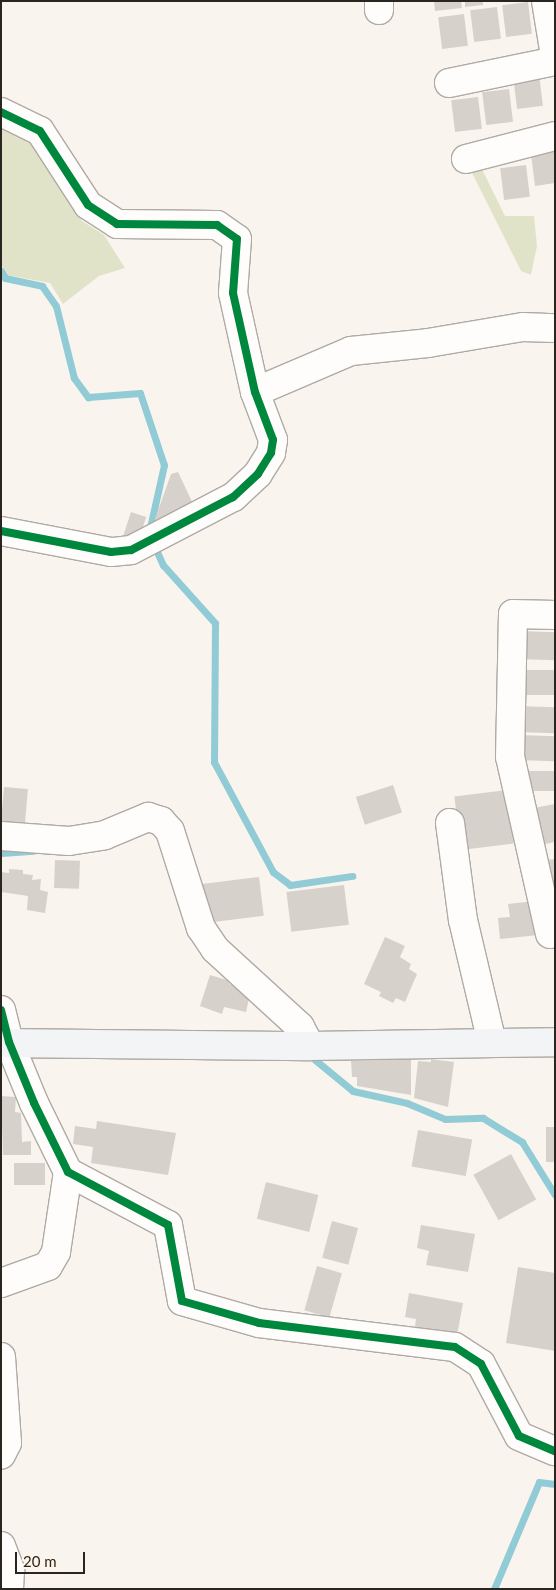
<!DOCTYPE html>
<html>
<head>
<meta charset="utf-8">
<style>
	body { margin:0 }
	#map { position:relative; width:556px; height:1590px; overflow:hidden; background:#faf4ee; font-family:Lato,sans-serif }
	div>[style] { position:absolute }
	.green>* { inset:0; background:#e1e3c9 }
	.stream>* { height:7px; margin:-3.5px; padding:0 3.5px; transform-origin:3.5px; border-radius:3.5px; background:#90cbd6 }
	.building>* { inset:0; background:#d7d1cc; transform-origin:0 0 }
	.roads { filter:drop-shadow(1px 0 #afaaa4) drop-shadow(-1px 0 #afaaa4) drop-shadow(0 1px #afaaa4) drop-shadow(0 -1px #afaaa4) }
	.street>* { height:28px; margin:-14px; padding:0 14px; transform-origin:14px; border-radius:14px; background:#fefdfc }
	.secondary>* { height:28px; margin:-14px; padding:0 14px; transform-origin:14px; border-radius:14px; background:#f2f4f5 }
	.cycleway>* { height:8px; margin:-4px; padding:0 4px; transform-origin:4px; border-radius:4px; background:#00873e }
	span { translate:-50% -50%; white-space:nowrap; text-align:center; line-height:1.15; -webkit-text-stroke:4px #fef4ea; paint-order:stroke }
	.frame { position:absolute; inset:0; border:2px solid #2b251f; pointer-events:none }
	.scale { position:absolute; left:15px; top:1552px; width:70px; height:22px; box-sizing:border-box; border:2px solid #2b251f; border-top:0; padding-left:6px; font-size:15px; line-height:18px; white-space:nowrap; color:#2b251f; -webkit-text-stroke:4px #fef4ea; paint-order:stroke }
</style>
</head>
<body>
<div id="map">
	<div class="green">
		<i style="clip-path:polygon(1px 128px,28px 137px,82px 221px,104px 235px,125px 268px,99px 276px,63px 304px,50px 283px,7px 275px,1px 264px)"></i>
		<i style="clip-path:polygon(479px 163px,505px 216px,534px 216px,537px 246px,531px 275px,521px 271px,468px 165px)"></i>
	</div>
	<div class="stream">
		<i style="left:1px;top:271px;width:8px;rotate:60deg"></i>
		<i style="left:5px;top:278px;width:38px;rotate:12deg"></i>
		<i style="left:42px;top:286px;width:24px;rotate:55deg"></i>
		<i style="left:56px;top:306px;width:74px;rotate:76deg"></i>
		<i style="left:74px;top:378px;width:24px;rotate:54deg"></i>
		<i style="left:88px;top:397px;width:52px;rotate:-4.4deg"></i>
		<i style="left:140px;top:393px;width:76px;rotate:71.6deg"></i>
		<i style="left:164px;top:465px;width:69px;rotate:102.6deg"></i>
		<i style="left:154px;top:545px;width:22px;rotate:66deg"></i>
		<i style="left:163px;top:565px;width:78px;rotate:48.1deg"></i>
		<i style="left:215px;top:623px;width:139px;rotate:90.4deg"></i>
		<i style="left:214px;top:762px;width:125px;rotate:61.8deg"></i>
		<i style="left:273px;top:872px;width:21px;rotate:37deg"></i>
		<i style="left:290px;top:885px;width:63px;rotate:-8.3deg"></i>
		<i style="left:1px;top:853px;width:32px;rotate:-4deg"></i>
		<i style="left:314px;top:1059px;width:50px;rotate:39.4deg"></i>
		<i style="left:353px;top:1091px;width:55px;rotate:12.5deg"></i>
		<i style="left:407px;top:1103px;width:41px;rotate:22.8deg"></i>
		<i style="left:445px;top:1119px;width:38px;rotate:-2deg"></i>
		<i style="left:483px;top:1118px;width:46px;rotate:31.6deg"></i>
		<i style="left:522px;top:1142px;width:62px;rotate:58.1deg"></i>
		<i style="left:494px;top:1589px;width:116px;rotate:-67.2deg"></i>
		<i style="left:539px;top:1482px;width:16px;rotate:7deg"></i>
	</div>
	<div class="building">
		<i style="clip-path:polygon(434px 1px,461px 1px,462px 8px,435px 11px)"></i>
		<i style="clip-path:polygon(465px 1px,483px 1px,483px 5px,465px 7px)"></i>
		<i style="left:528px;top:2px;width:32px;height:26px;rotate:83deg"></i>
		<i style="left:497px;top:7px;width:32px;height:27px;rotate:83deg"></i>
		<i style="left:464px;top:14px;width:32px;height:26px;rotate:83deg"></i>
		<i style="left:539px;top:74px;width:32px;height:26px;rotate:83deg"></i>
		<i style="left:509px;top:89px;width:33px;height:27px;rotate:83deg"></i>
		<i style="left:478px;top:97px;width:32px;height:27px;rotate:83deg"></i>
		<i style="clip-path:polygon(555px 151px,555px 183px,535px 186px,531px 154px)"></i>
		<i style="left:526px;top:165px;width:32px;height:26px;rotate:83deg"></i>
		<i style="clip-path:polygon(178px 472px,194px 506px,156px 526px,155px 519px,171px 474px)"></i>
		<i style="left:131px;top:512px;width:16px;height:25px;rotate:18deg"></i>
		<i style="left:519px;top:631px;width:36px;height:28px;rotate:2deg"></i>
		<i style="left:517px;top:670px;width:38px;height:25px"></i>
		<i style="left:517px;top:706px;width:38px;height:26px;rotate:2deg"></i>
		<i style="left:518px;top:735px;width:37px;height:25px;rotate:2deg"></i>
		<i style="left:555px;top:771px;width:20px;height:33px;rotate:90deg"></i>
		<i style="left:393px;top:785px;width:29px;height:39px;rotate:72deg"></i>
		<i style="left:4px;top:787px;width:24px;height:38px;rotate:5deg"></i>
		<i style="left:507px;top:790px;width:54px;height:53px;rotate:83deg"></i>
		<i style="clip-path:polygon(555px 804px,555px 842px,535px 846px,528px 809px)"></i>
		<i style="clip-path:polygon(555px 859px,555px 905px,538px 861px)"></i>
		<i style="left:55px;top:860px;width:25px;height:28px;rotate:2deg"></i>
		<i style="clip-path:polygon(9px 869px,23px 870px,23px 874px,33px 875px,32px 880px,41px 879px,40px 890px,48px 892px,45px 913px,27px 910px,28px 896px,1px 892px,1px 872px,9px 873px)"></i>
		<i style="left:259px;top:877px;width:39px;height:57px;rotate:83deg"></i>
		<i style="left:344px;top:885px;width:40px;height:58px;rotate:83deg"></i>
		<i style="clip-path:polygon(535px 901px,538px 935px,500px 939px,498px 918px,510px 917px,508px 904px)"></i>
		<i style="clip-path:polygon(385px 937px,405px 946px,400px 957px,411px 964px,409px 969px,417px 974px,405px 1002px,396px 998px,393px 1003px,379px 996px,381px 992px,364px 984px)"></i>
		<i style="clip-path:polygon(210px 975px,230px 981px,229px 984px,242px 988px,242px 994px,250px 994px,246px 1012px,224px 1007px,222px 1014px,200px 1006px)"></i>
		<i style="clip-path:polygon(411px 1058px,411px 1095px,357px 1086px,357px 1077px,352px 1077px,351px 1061px)"></i>
		<i style="clip-path:polygon(431px 1059px,454px 1062px,448px 1107px,414px 1098px,418px 1061px,431px 1062px)"></i>
		<i style="clip-path:polygon(1px 1096px,16px 1097px,15px 1112px,21px 1113px,22px 1142px,31px 1141px,31px 1155px,3px 1155px)"></i>
		<i style="clip-path:polygon(97px 1121px,176px 1133px,168px 1175px,91px 1163px,93px 1147px,73px 1144px,75px 1126px,96px 1129px)"></i>
		<i style="left:546px;top:1127px;width:9px;height:35px"></i>
		<i style="left:418px;top:1130px;width:55px;height:37px;rotate:10deg"></i>
		<i style="left:511px;top:1154px;width:52px;height:43px;rotate:61deg"></i>
		<i style="left:14px;top:1163px;width:31px;height:22px"></i>
		<i style="left:266px;top:1182px;width:54px;height:38px;rotate:14deg"></i>
		<i style="left:332px;top:1221px;width:27px;height:38px;rotate:15deg"></i>
		<i style="clip-path:polygon(421px 1225px,475px 1234px,468px 1272px,426px 1265px,429px 1251px,417px 1248px)"></i>
		<i style="left:317px;top:1266px;width:26px;height:46px;rotate:16deg"></i>
		<i style="clip-path:polygon(518px 1267px,555px 1273px,555px 1351px,506px 1343px)"></i>
		<i style="clip-path:polygon(409px 1293px,463px 1303px,456px 1341px,414px 1334px,416px 1319px,405px 1317px)"></i>
	</div>
	<div class="roads">
		<div class="street">
			<i style="left:379px;top:1px;width:9px;rotate:90deg"></i>
			<i style="left:546px;top:1px;width:56px;rotate:80.7deg"></i>
			<i style="left:449px;top:83px;width:108px;rotate:-11.7deg"></i>
			<i style="left:1px;top:112px;width:43px;rotate:26deg"></i>
			<i style="left:40px;top:131px;width:88px;rotate:57deg"></i>
			<i style="left:88px;top:205px;width:35px;rotate:33deg"></i>
			<i style="left:117px;top:224px;width:100px;rotate:0.6deg"></i>
			<i style="left:217px;top:225px;width:24px;rotate:35deg"></i>
			<i style="left:237px;top:239px;width:54px;rotate:94.2deg"></i>
			<i style="left:233px;top:293px;width:101px;rotate:77.5deg"></i>
			<i style="left:255px;top:392px;width:51px;rotate:69.4deg"></i>
			<i style="left:273px;top:440px;width:13px;rotate:99deg"></i>
			<i style="left:271px;top:453px;width:25px;rotate:122deg"></i>
			<i style="left:258px;top:474px;width:34px;rotate:137deg"></i>
			<i style="left:233px;top:497px;width:115px;rotate:152.5deg"></i>
			<i style="left:131px;top:550px;width:20px;rotate:174deg"></i>
			<i style="left:111px;top:552px;width:112px;rotate:-169.2deg"></i>
			<i style="left:466px;top:159px;width:92px;rotate:-14.5deg"></i>
			<i style="left:255px;top:392px;width:104px;rotate:-23.1deg"></i>
			<i style="left:351px;top:351px;width:77px;rotate:-5.9deg"></i>
			<i style="left:428px;top:343px;width:96px;rotate:-9.6deg"></i>
			<i style="left:523px;top:327px;width:32px;rotate:2deg"></i>
			<i style="left:450px;top:823px;width:98px;rotate:82.4deg"></i>
			<i style="left:463px;top:920px;width:126px;rotate:76.7deg"></i>
			<i style="left:1px;top:836px;width:68px;rotate:4.2deg"></i>
			<i style="left:69px;top:841px;width:36px;rotate:-9deg"></i>
			<i style="left:105px;top:835px;width:47px;rotate:-22.7deg"></i>
			<i style="left:148px;top:817px;width:14px;rotate:17deg"></i>
			<i style="left:161px;top:821px;width:13px;rotate:48deg"></i>
			<i style="left:170px;top:831px;width:102px;rotate:72.3deg"></i>
			<i style="left:201px;top:928px;width:25px;rotate:56deg"></i>
			<i style="left:215px;top:949px;width:115px;rotate:42.5deg"></i>
			<i style="left:300px;top:1027px;width:21px;rotate:62deg"></i>
			<i style="left:550px;top:934px;width:181px;rotate:-102.7deg"></i>
			<i style="left:510px;top:757px;width:143px;rotate:-88.8deg"></i>
			<i style="left:513px;top:614px;width:42px;rotate:1.4deg"></i>
			<i style="left:1px;top:1010px;width:33px;rotate:76deg"></i>
			<i style="left:9px;top:1042px;width:66px;rotate:67.7deg"></i>
			<i style="left:34px;top:1103px;width:77px;rotate:63.8deg"></i>
			<i style="left:68px;top:1172px;width:113px;rotate:27.9deg"></i>
			<i style="left:168px;top:1225px;width:77px;rotate:79.6deg"></i>
			<i style="left:182px;top:1301px;width:80px;rotate:15.9deg"></i>
			<i style="left:259px;top:1323px;width:197px;rotate:7deg"></i>
			<i style="left:455px;top:1347px;width:31px;rotate:33deg"></i>
			<i style="left:481px;top:1364px;width:81px;rotate:62.2deg"></i>
			<i style="left:519px;top:1436px;width:39px;rotate:23deg"></i>
			<i style="left:1px;top:1283px;width:50px;rotate:-19.9deg"></i>
			<i style="left:48px;top:1266px;width:16px;rotate:-60deg"></i>
			<i style="left:56px;top:1252px;width:81px;rotate:-81.5deg"></i>
			<i style="left:1px;top:1357px;width:86px;rotate:86deg"></i>
			<i style="left:7px;top:1443px;width:13px;rotate:117deg"></i>
			<i style="left:1px;top:1546px;width:26px;rotate:69deg"></i>
			<i style="left:10px;top:1570px;width:19px;rotate:93deg"></i>
		</div>
		<div class="secondary">
			<i style="left:1px;top:1043px;width:309px;rotate:0.6deg"></i>
			<i style="left:310px;top:1046px;width:245px;rotate:-0.9deg"></i>
		</div>
	</div>
	<div class="cycleway">
		<i style="left:1px;top:112px;width:43px;rotate:26deg"></i>
		<i style="left:40px;top:131px;width:88px;rotate:57deg"></i>
		<i style="left:88px;top:205px;width:35px;rotate:33deg"></i>
		<i style="left:117px;top:224px;width:100px;rotate:0.6deg"></i>
		<i style="left:217px;top:225px;width:24px;rotate:35deg"></i>
		<i style="left:237px;top:239px;width:54px;rotate:94.2deg"></i>
		<i style="left:233px;top:293px;width:101px;rotate:77.5deg"></i>
		<i style="left:255px;top:392px;width:51px;rotate:69.4deg"></i>
		<i style="left:273px;top:440px;width:13px;rotate:99deg"></i>
		<i style="left:271px;top:453px;width:25px;rotate:122deg"></i>
		<i style="left:258px;top:474px;width:34px;rotate:137deg"></i>
		<i style="left:233px;top:497px;width:115px;rotate:152.5deg"></i>
		<i style="left:131px;top:550px;width:20px;rotate:174deg"></i>
		<i style="left:111px;top:552px;width:112px;rotate:-169.2deg"></i>
		<i style="left:1px;top:1010px;width:33px;rotate:76deg"></i>
		<i style="left:9px;top:1042px;width:66px;rotate:67.7deg"></i>
		<i style="left:34px;top:1103px;width:77px;rotate:63.8deg"></i>
		<i style="left:68px;top:1172px;width:113px;rotate:27.9deg"></i>
		<i style="left:168px;top:1225px;width:77px;rotate:79.6deg"></i>
		<i style="left:182px;top:1301px;width:80px;rotate:15.9deg"></i>
		<i style="left:259px;top:1323px;width:197px;rotate:7deg"></i>
		<i style="left:455px;top:1347px;width:31px;rotate:33deg"></i>
		<i style="left:481px;top:1364px;width:81px;rotate:62.2deg"></i>
		<i style="left:519px;top:1436px;width:39px;rotate:23deg"></i>
	</div>
	<div class="frame"></div>
	<div class="scale">20 m</div>
</div>
</body>
</html>
